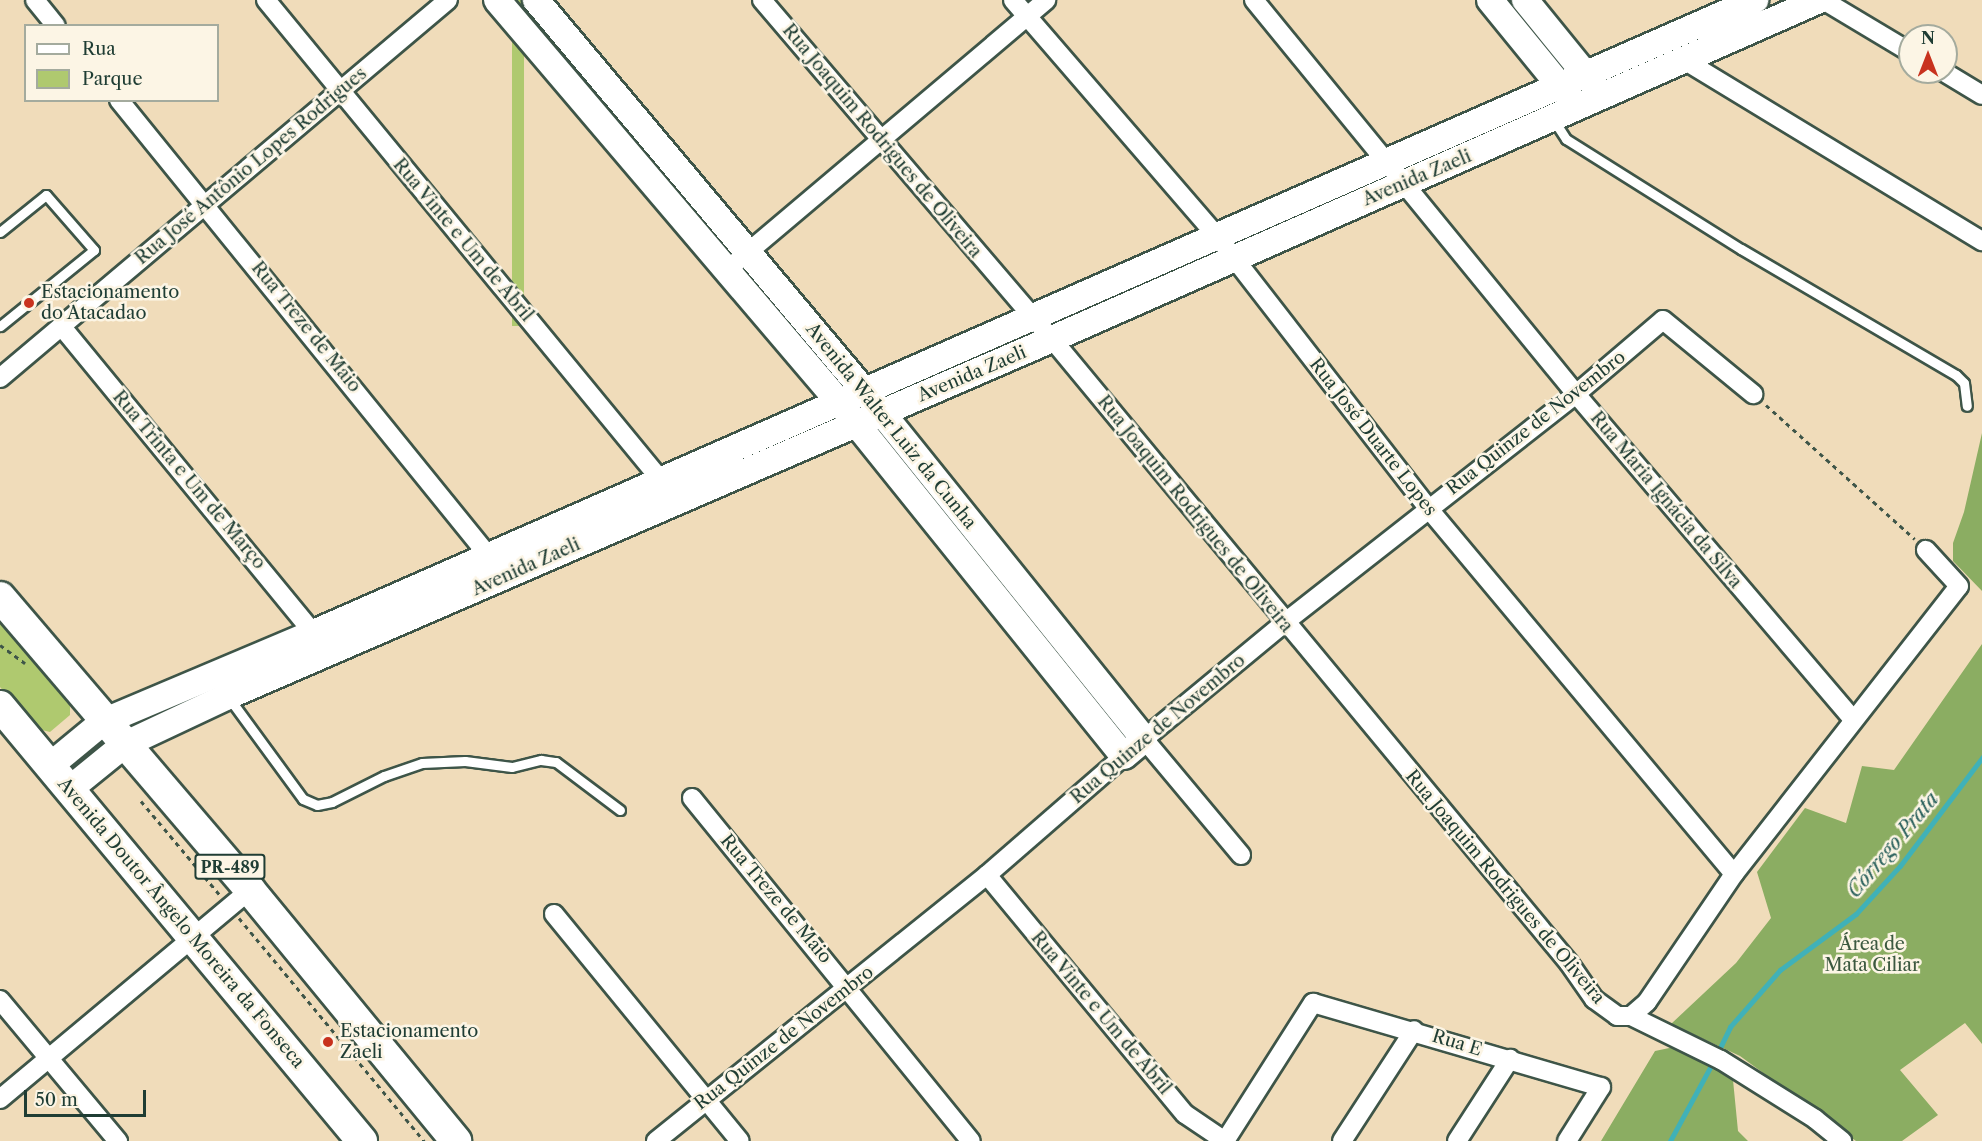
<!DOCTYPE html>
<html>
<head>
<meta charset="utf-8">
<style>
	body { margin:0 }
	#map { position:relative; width:1982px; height:1141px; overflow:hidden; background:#f0dcba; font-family:"Libre Caslon Text",serif }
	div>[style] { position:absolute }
	.green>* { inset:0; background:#afc96f; transform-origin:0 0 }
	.forest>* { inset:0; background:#8bad62 }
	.stream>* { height:4.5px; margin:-2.25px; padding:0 2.25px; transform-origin:2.25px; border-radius:2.25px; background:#40b1b8 }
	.path>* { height:3px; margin-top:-1.5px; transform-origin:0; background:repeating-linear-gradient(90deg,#3e5548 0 4.5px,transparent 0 9px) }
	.roads { filter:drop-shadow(2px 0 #3e5548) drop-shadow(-2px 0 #3e5548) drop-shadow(0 2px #3e5548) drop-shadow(0 -2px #3e5548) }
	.lane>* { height:9px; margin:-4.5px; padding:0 4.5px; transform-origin:4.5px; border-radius:4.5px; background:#fff }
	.street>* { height:18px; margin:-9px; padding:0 9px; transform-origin:9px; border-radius:9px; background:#fff }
	.secondary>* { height:26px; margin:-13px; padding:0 13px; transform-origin:13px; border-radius:13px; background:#fff }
	.primary>* { height:30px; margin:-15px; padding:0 15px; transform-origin:15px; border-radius:15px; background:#fff }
	.dots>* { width:16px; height:16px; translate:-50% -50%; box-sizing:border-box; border:3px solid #fcf5e5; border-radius:50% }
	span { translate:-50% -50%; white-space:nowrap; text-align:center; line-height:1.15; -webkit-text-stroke:5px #fcf5e5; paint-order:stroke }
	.shield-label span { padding:2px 4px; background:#fcf5e5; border:2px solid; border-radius:4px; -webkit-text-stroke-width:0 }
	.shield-label { font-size:16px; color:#1f3d34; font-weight:700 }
	.street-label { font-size:18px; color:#1f3d34 }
	.poi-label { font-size:18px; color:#1f3d34 }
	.left { translate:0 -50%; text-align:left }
	.park-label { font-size:18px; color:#3c5940 }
	.water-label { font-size:20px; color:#29605c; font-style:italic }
	.legend { position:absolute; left:24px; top:24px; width:195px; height:78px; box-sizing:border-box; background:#fcf5e5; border:2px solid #a4ab9e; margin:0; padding:8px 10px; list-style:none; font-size:18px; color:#1f3d34 }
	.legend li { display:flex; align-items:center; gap:12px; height:30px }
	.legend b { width:30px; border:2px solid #a4ab9e }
	.north { position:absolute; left:1898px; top:24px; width:60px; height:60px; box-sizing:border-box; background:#fcf5e5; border:2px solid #a4ab9e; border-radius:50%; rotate:0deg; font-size:16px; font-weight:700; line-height:24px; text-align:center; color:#1f3d34 }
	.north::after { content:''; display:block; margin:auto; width:21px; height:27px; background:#c8321e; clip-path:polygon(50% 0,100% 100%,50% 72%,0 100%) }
	.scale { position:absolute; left:24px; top:1090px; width:122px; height:27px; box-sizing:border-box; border:3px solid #1f3d34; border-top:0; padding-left:8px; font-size:18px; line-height:21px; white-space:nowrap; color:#1f3d34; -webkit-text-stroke:4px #fcf5e5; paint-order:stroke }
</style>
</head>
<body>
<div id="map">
	<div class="green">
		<i style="left:512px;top:0;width:12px;height:326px"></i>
		<i style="clip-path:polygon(0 618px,70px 701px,70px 715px,50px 732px,34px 728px,0 687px)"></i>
	</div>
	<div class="forest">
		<i style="clip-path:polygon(1982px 433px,1982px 591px,1953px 561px,1953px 543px,1964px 512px)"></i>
		<i style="clip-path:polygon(1982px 644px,1982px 1044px,1965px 1023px,1900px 1070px,1938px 1115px,1902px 1141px,1856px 1141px,1740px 1056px,1671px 1024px,1736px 963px,1771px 918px,1757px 872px,1805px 808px,1846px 823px,1862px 766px,1894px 770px)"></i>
		<i style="clip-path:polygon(1679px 1046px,1733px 1080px,1738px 1131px,1748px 1141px,1601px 1141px,1655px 1051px)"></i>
	</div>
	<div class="stream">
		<i style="left:1717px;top:1054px;width:30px;rotate:-64deg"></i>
		<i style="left:1730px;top:1027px;width:76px;rotate:-48.7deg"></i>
		<i style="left:1780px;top:970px;width:94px;rotate:-36.4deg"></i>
		<i style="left:1856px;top:914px;width:65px;rotate:-47.5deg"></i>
		<i style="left:1900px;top:866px;width:136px;rotate:-52.8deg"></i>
		<i style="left:1670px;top:1141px;width:90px;rotate:-61.4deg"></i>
	</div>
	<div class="path">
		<i style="left:1766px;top:405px;width:200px;rotate:42deg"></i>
		<i style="left:0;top:645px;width:31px;rotate:36deg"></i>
		<i style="left:141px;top:801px;width:123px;rotate:50deg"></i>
		<i style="left:239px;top:918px;width:290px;rotate:50.3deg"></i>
	</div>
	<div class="roads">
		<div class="lane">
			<i style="left:1553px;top:119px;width:24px;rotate:57deg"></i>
			<i style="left:1566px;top:139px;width:207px;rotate:32.2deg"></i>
			<i style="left:1741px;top:249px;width:249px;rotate:30.4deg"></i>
			<i style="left:1956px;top:375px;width:11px;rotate:45deg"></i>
			<i style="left:1964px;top:383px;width:23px;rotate:83deg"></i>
			<i style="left:0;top:232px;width:59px;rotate:-38.8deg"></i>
			<i style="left:46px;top:195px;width:73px;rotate:48.9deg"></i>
			<i style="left:94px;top:250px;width:121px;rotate:141deg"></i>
			<i style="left:229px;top:698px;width:125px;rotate:53.8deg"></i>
			<i style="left:303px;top:799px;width:15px;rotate:23deg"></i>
			<i style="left:317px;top:805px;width:15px;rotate:-11deg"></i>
			<i style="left:332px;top:802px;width:58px;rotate:-26.6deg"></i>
			<i style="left:384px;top:776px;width:40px;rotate:-18.9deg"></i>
			<i style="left:422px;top:763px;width:43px;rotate:-2.7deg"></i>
			<i style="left:465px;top:761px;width:47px;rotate:7.3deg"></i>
			<i style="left:512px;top:767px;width:30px;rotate:-14deg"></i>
			<i style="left:541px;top:760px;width:15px;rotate:8deg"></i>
			<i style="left:556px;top:762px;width:80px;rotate:36.9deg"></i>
		</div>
		<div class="street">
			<i style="left:35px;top:0;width:33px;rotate:51deg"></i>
			<i style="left:266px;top:0;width:634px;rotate:50.56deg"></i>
			<i style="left:762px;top:0;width:446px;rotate:49.5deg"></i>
			<i style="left:1052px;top:339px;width:810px;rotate:50.36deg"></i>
			<i style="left:1569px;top:963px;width:44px;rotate:55.2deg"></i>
			<i style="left:1594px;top:999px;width:29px;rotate:36deg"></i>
			<i style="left:1617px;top:1016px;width:14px"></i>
			<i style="left:1631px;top:1016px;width:21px;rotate:-41deg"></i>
			<i style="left:1647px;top:1002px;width:155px;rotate:-55.8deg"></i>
			<i style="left:1734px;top:874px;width:365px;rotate:-52deg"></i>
			<i style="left:1959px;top:586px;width:49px;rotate:-132.5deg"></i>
			<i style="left:1013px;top:0;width:312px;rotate:49.2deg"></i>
			<i style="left:1217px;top:236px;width:344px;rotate:52.2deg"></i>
			<i style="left:1428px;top:508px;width:477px;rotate:50.1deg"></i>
			<i style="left:1254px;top:0;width:509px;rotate:50.74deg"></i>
			<i style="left:1576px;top:394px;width:428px;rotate:49.6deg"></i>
			<i style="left:1823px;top:0;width:101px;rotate:30.9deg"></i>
			<i style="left:1684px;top:60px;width:349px;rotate:31.3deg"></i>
			<i style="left:1944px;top:72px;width:44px;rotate:31.2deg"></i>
			<i style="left:119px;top:100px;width:599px;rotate:50.97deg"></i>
			<i style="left:727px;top:270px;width:418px;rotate:-40.2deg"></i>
			<i style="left:62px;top:327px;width:406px;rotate:50.6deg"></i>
			<i style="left:0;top:378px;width:586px;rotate:-40.16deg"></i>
			<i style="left:692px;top:798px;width:442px;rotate:50.9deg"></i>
			<i style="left:1241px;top:855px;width:151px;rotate:-129.9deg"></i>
			<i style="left:1144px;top:739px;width:182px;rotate:-39.6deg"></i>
			<i style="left:1284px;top:623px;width:371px;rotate:-38.1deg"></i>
			<i style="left:1576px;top:394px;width:114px;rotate:-40.4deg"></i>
			<i style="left:1663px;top:320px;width:117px;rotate:39.4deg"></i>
			<i style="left:987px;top:875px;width:310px;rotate:50.4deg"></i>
			<i style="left:1185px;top:1114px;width:48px;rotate:34deg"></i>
			<i style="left:1225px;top:1141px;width:164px;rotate:-57.5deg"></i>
			<i style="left:1313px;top:1003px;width:300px;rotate:16.3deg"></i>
			<i style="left:1601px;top:1087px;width:64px;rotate:122.2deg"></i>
			<i style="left:554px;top:914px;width:293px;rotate:50.7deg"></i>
			<i style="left:0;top:1000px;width:184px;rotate:50.1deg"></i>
			<i style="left:1631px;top:1016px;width:100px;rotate:26.1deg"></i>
			<i style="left:1721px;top:1060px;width:111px;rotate:32.1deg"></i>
			<i style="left:1815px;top:1119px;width:35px;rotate:39deg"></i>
			<i style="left:0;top:1099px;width:326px;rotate:-39.9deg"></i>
			<i style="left:656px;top:1141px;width:425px;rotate:-38.8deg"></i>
			<i style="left:987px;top:875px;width:181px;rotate:-41deg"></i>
			<i style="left:1342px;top:1141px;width:132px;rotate:-57deg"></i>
			<i style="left:1457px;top:1141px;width:98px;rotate:-57.1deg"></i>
		</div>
		<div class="secondary">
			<i style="left:497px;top:0;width:528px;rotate:49.61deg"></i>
			<i style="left:839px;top:402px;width:454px;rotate:51.2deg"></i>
			<i style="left:1124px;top:756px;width:26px;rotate:-40deg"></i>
			<i style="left:1144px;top:739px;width:445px;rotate:-128.8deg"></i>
			<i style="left:865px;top:392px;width:512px;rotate:-130.01deg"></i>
			<i style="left:1490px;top:0;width:125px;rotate:50.8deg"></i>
			<i style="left:1525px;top:0;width:111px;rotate:50.9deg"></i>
			<i style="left:51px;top:765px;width:67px;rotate:-39.6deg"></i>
			<i style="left:103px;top:722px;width:231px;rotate:-22.9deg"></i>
			<i style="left:316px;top:632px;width:1572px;rotate:-23.71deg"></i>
			<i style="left:71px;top:788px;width:68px;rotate:-39.1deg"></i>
			<i style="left:124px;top:745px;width:115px;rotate:-25.2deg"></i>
			<i style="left:228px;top:696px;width:898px;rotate:-23.42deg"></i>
			<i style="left:1052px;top:339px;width:839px;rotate:-23.84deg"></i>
		</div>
		<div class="primary">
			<i style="left:0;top:597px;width:385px;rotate:49.5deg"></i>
			<i style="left:250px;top:890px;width:325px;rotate:50.6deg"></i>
			<i style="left:0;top:706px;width:566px;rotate:50.23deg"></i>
		</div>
	</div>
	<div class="dots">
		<i style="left:29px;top:303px;background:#c8321e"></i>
		<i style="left:328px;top:1042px;background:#c8321e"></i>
	</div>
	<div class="shield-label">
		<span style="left:230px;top:867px">PR-489</span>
	</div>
	<div class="street-label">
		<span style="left:882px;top:141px;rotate:50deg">Rua Joaquim Rodrigues de Oliveira</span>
		<span style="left:251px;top:166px;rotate:-40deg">Rua José Antônio Lopes Rodrigues</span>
		<span style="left:1417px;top:178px;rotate:-23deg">Avenida Zaeli</span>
		<span style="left:463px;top:240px;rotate:50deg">Rua Vinte e Um de Abril</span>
		<span style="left:306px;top:327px;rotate:51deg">Rua Treze de Maio</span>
		<span style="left:972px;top:374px;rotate:-23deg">Avenida Zaeli</span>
		<span style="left:1536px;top:423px;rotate:-38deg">Rua Quinze de Novembro</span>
		<span style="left:891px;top:426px;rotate:51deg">Avenida Walter Luiz da Cunha</span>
		<span style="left:1373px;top:437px;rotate:52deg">Rua José Duarte Lopes</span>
		<span style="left:189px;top:480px;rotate:50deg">Rua Trinta e Um de Março</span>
		<span style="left:1666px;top:500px;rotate:50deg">Rua Maria Ignácia da Silva</span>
		<span style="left:1195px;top:514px;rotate:51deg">Rua Joaquim Rodrigues de Oliveira</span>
		<span style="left:526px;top:567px;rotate:-24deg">Avenida Zaeli</span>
		<span style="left:1158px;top:729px;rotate:-40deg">Rua Quinze de Novembro</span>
		<span style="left:1505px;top:887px;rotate:50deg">Rua Joaquim Rodrigues de Oliveira</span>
		<span style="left:776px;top:899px;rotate:50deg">Rua Treze de Maio</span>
		<span style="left:181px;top:923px;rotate:50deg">Avenida Doutor Ângelo Moreira da Fonseca</span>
		<span style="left:1101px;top:1013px;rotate:50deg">Rua Vinte e Um de Abril</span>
		<span style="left:784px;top:1038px;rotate:-38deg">Rua Quinze de Novembro</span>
		<span style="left:1457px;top:1043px;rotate:17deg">Rua E</span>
	</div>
	<div class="poi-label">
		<span class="left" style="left:41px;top:303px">Estacionamento<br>do Atacadao</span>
		<span class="left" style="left:340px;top:1042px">Estacionamento<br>Zaeli</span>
	</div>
	<div class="park-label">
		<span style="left:1872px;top:955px">Área de<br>Mata Ciliar</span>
	</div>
	<div class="water-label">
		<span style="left:1893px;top:845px;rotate:-50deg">Córrego Prata</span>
	</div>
	<ul class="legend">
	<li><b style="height:8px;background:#fff"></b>Rua</li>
	<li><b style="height:16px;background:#afc96f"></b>Parque</li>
	</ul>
	<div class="north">N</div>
	<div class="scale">50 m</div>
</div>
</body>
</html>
